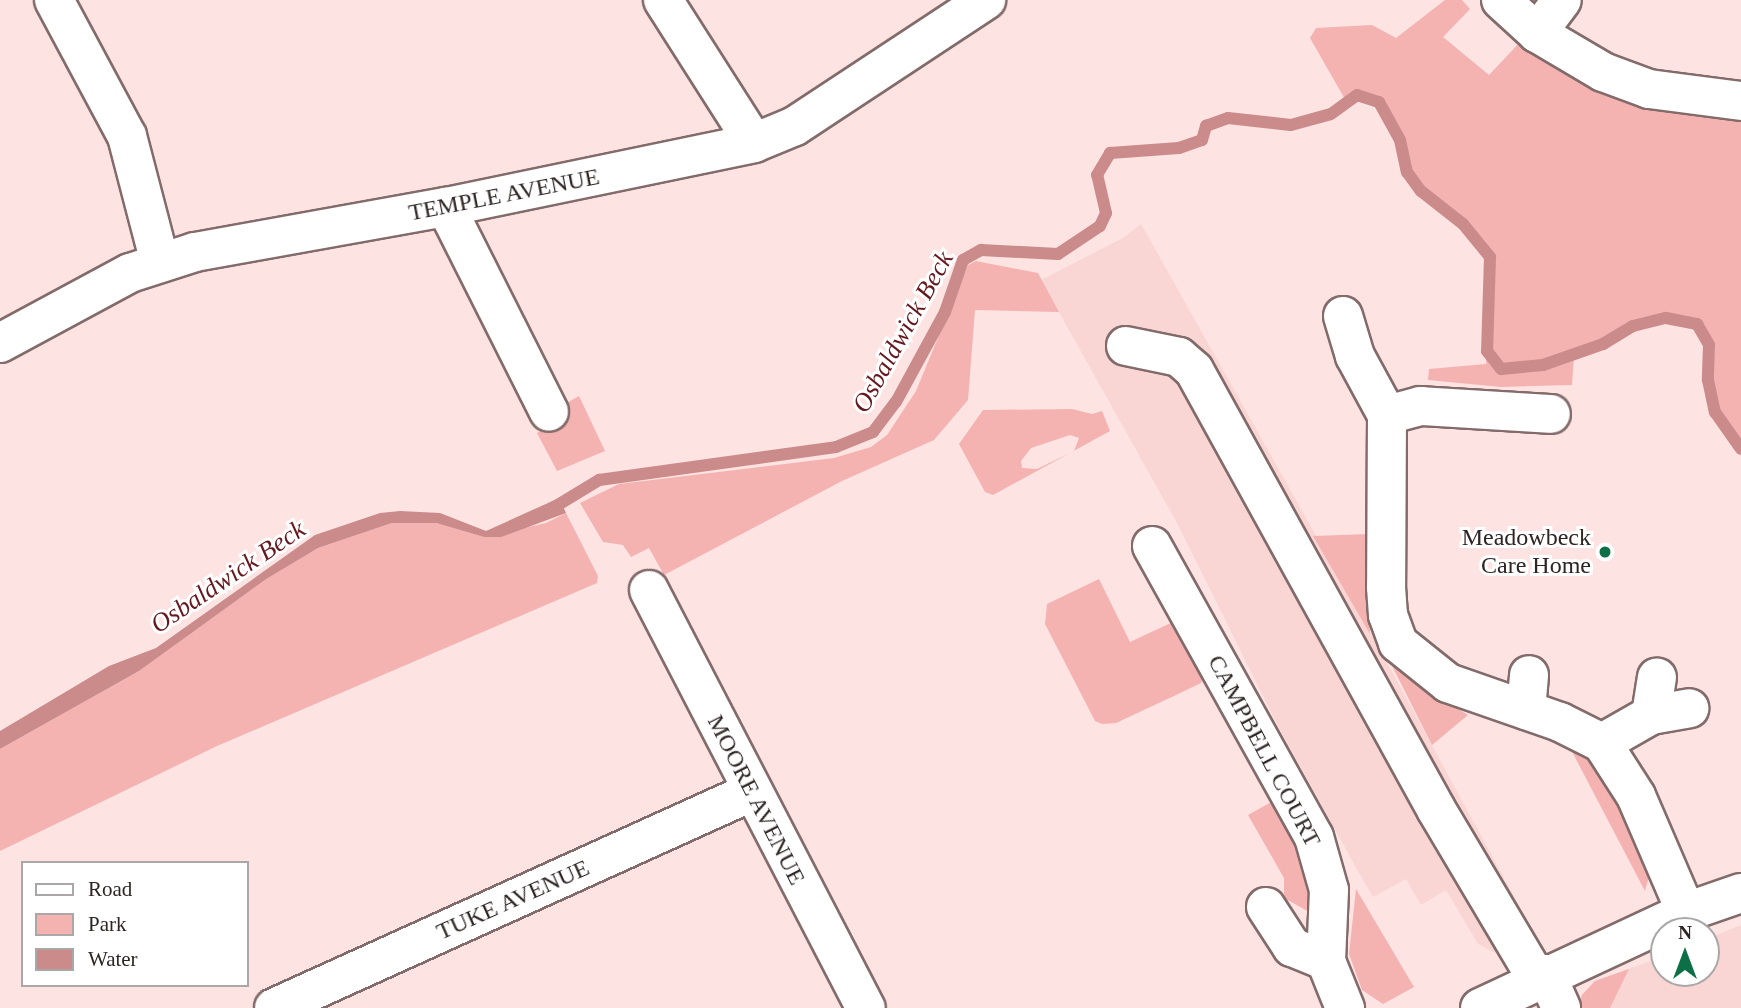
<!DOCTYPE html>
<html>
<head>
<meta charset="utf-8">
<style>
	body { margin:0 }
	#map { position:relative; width:1741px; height:1008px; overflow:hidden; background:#fde3e2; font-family:Georgia,serif }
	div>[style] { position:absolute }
	.built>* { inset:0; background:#f9d6d4 }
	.green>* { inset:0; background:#f4b3b1 }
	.water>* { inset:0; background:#ca8b8a }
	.stream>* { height:12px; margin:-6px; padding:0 6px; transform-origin:6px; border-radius:6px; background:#ca8b8a }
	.roads { filter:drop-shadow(2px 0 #826b6a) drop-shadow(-2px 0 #826b6a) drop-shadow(0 2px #826b6a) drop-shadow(0 -2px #826b6a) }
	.minor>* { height:38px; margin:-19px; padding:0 19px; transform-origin:19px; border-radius:19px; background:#fff }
	.dots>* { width:19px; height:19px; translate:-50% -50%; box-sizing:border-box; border:4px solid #fff; border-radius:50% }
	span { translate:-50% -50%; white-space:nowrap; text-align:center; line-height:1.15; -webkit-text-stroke:6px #fff; paint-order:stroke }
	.street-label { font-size:24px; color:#2e2424 }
	.poi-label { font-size:24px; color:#2e2424 }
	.right { translate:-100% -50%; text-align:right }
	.water-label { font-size:26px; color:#65191f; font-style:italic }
	.legend { position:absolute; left:21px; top:861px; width:228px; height:126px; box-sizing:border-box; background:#fff; border:2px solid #aba7a7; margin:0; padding:9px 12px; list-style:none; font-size:21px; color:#2e2424 }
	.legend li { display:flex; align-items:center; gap:14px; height:35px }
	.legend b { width:35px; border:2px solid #aba7a7 }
	.north { position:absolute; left:1650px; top:917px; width:70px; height:70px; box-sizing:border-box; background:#fff; border:2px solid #aba7a7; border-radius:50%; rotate:0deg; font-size:19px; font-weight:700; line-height:28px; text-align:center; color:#2e2424 }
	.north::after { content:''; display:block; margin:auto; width:24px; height:32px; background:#0d6f45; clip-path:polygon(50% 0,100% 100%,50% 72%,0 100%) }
</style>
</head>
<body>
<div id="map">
	<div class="built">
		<i style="clip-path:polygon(1141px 224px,1383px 655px,1536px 937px,1498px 954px,1478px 944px,1446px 890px,1421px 905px,1406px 879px,1373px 897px,1359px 873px,1277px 724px,1177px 523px,1041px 280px,1123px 238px)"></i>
		<i style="clip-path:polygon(1741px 925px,1741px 1008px,1578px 1008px,1582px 995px,1595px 981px,1664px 956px,1664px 973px,1706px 973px,1706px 939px)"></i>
	</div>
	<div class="green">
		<i style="clip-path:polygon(1445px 0,1462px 0,1470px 9px,1443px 37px,1489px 75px,1522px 40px,1630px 97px,1717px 119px,1741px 119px,1741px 449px,1715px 412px,1708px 380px,1709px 345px,1697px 324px,1666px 318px,1633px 326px,1574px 355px,1572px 385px,1501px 387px,1428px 380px,1429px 369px,1486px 364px,1490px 257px,1463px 224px,1421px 191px,1407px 172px,1400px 140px,1379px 102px,1357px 95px,1346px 101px,1310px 38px,1316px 28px,1372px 25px,1396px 38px)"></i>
		<i style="clip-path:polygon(976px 261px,1038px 273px,1059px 312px,975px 310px,968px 400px,934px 440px,842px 481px,664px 575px,649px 548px,631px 557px,623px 545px,603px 542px,580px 503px,619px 484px,834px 458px,871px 447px,887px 435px,916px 391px,968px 265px)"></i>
		<i style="clip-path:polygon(579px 396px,605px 451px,557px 471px,537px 433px,569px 415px,565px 404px)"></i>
		<i style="clip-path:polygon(evenodd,1072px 409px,1092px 414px,1102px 411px,1110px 431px,993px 495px,985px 492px,959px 444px,983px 410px,1072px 409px,1070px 435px,1079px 438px,1074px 451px,1037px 469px,1022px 468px,1021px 461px,1031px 448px,1070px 435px)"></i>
		<i style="clip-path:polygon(566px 513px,598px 576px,597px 583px,217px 746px,0 851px,0 749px,139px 671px,266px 578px,318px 548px,392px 523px,436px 523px,484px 537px,546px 523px)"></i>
		<i style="clip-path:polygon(1370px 534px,1367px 570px,1370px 634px,1313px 536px)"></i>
		<i style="clip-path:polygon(1099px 579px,1130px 642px,1175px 621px,1203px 676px,1201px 683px,1176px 695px,1116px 723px,1102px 724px,1095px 721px,1045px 624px,1047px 604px)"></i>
		<i style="clip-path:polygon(1386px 654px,1419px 685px,1468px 715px,1432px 745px)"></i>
		<i style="clip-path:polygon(1568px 744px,1598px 759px,1651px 869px,1645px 891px)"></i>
		<i style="clip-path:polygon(1275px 800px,1313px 876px,1311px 913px,1284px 898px,1284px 878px,1248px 815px)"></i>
		<i style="clip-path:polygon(1356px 889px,1414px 987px,1383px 1004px,1362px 990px,1349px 954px)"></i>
		<i style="clip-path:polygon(1629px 969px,1610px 1008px,1578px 1008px,1582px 995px,1595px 981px)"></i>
	</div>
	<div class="water">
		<i style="clip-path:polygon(559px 498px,566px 513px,501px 537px,484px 537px,436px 523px,392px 523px,318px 548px,266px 579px,139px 671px,0 749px,0 731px,109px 666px,156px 648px,315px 535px,380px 513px,400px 511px,440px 513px,486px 531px)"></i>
	</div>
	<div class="stream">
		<i style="left:548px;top:511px;width:60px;rotate:-31.3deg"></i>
		<i style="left:599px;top:480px;width:239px;rotate:-7.9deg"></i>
		<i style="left:836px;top:447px;width:40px;rotate:-22deg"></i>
		<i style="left:873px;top:432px;width:38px;rotate:-53deg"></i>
		<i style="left:896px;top:402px;width:102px;rotate:-61.4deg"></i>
		<i style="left:945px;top:312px;width:55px;rotate:-70.9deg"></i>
		<i style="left:963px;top:260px;width:21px;rotate:-29deg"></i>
		<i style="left:981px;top:250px;width:77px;rotate:3deg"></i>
		<i style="left:1058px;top:254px;width:50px;rotate:-33.7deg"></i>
		<i style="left:1100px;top:226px;width:14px;rotate:-65deg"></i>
		<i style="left:1106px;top:213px;width:39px;rotate:-103deg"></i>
		<i style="left:1097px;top:175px;width:26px;rotate:-59deg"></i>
		<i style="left:1110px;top:153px;width:69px;rotate:-4.1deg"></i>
		<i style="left:1179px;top:148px;width:24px;rotate:-19deg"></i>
		<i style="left:1202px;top:140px;width:15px;rotate:-74deg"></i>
		<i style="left:1206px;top:126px;width:23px;rotate:-20deg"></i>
		<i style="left:1228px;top:118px;width:63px;rotate:6.3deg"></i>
		<i style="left:1291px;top:125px;width:41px;rotate:-15.4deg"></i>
		<i style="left:1331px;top:114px;width:32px;rotate:-36deg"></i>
		<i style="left:1357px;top:95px;width:23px;rotate:18deg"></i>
		<i style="left:1379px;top:102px;width:43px;rotate:61.1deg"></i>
		<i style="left:1400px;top:140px;width:33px;rotate:78deg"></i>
		<i style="left:1407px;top:172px;width:24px;rotate:54deg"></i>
		<i style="left:1421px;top:191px;width:53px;rotate:38.2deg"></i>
		<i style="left:1463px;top:224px;width:43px;rotate:50.7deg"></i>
		<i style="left:1490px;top:257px;width:94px;rotate:91.8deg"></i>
		<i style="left:1487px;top:351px;width:23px;rotate:52deg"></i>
		<i style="left:1501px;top:369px;width:42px;rotate:-5.4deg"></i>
		<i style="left:1543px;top:365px;width:64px;rotate:-19.3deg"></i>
		<i style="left:1603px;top:344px;width:35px;rotate:-31deg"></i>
		<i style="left:1633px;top:326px;width:34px;rotate:-14deg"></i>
		<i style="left:1666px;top:318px;width:32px;rotate:11deg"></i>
		<i style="left:1697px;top:324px;width:24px;rotate:60deg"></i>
		<i style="left:1709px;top:345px;width:35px;rotate:92deg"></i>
		<i style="left:1708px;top:380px;width:33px;rotate:78deg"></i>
		<i style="left:1715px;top:412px;width:45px;rotate:54.9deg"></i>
	</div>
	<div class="roads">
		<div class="minor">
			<i style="left:54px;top:0;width:154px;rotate:61.8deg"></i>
			<i style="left:127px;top:136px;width:131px;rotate:75.4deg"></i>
			<i style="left:663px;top:0;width:169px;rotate:57.5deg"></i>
			<i style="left:1501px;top:0;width:49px;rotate:42.5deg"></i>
			<i style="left:1537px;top:33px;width:77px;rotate:30.6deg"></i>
			<i style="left:1603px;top:72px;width:49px;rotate:20.3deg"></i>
			<i style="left:1649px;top:89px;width:93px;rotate:7.4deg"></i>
			<i style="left:1537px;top:33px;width:41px;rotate:-52.9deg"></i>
			<i style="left:446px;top:207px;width:229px;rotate:63.3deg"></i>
			<i style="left:1343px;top:316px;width:42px;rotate:73.3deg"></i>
			<i style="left:1355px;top:356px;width:67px;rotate:61.5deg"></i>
			<i style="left:1387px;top:415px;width:172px;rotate:90.3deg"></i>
			<i style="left:1386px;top:587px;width:28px;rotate:86deg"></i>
			<i style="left:1388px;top:615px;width:30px;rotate:70deg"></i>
			<i style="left:1398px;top:643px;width:64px;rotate:38.7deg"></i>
			<i style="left:1448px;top:683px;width:119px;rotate:19.2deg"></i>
			<i style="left:1560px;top:722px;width:47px;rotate:26.6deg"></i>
			<i style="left:1602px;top:743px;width:63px;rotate:57.3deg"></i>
			<i style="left:1636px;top:796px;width:126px;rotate:66.7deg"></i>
			<i style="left:0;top:343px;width:148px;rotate:-28.3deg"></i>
			<i style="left:130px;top:273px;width:68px;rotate:-17.9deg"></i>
			<i style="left:195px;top:252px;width:255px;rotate:-10.2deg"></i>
			<i style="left:446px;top:207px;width:315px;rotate:-11.7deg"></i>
			<i style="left:754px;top:143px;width:44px;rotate:-22.5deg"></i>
			<i style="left:795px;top:126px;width:229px;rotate:-33.4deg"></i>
			<i style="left:1126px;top:346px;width:54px;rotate:11.7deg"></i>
			<i style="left:1179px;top:357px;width:20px;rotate:41deg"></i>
			<i style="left:1194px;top:370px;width:501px;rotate:61.13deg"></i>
			<i style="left:1436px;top:809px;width:198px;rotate:59.3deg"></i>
			<i style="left:1387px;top:415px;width:35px;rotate:-15deg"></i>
			<i style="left:1421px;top:406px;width:130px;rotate:3.5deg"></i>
			<i style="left:1152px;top:546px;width:333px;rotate:60.9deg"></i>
			<i style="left:1314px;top:837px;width:55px;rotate:74.2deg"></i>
			<i style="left:1329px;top:890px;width:71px;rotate:92.4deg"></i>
			<i style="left:1326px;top:961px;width:51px;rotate:68deg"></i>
			<i style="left:649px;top:590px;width:471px;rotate:62.6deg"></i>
			<i style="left:1526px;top:710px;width:35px;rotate:-85deg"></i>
			<i style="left:1651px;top:715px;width:38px;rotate:-81deg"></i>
			<i style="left:1602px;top:743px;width:56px;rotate:-29.7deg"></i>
			<i style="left:1651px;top:715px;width:39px;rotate:-10deg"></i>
			<i style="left:1266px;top:907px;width:48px;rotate:57deg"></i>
			<i style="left:1292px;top:947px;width:37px;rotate:22deg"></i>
			<i style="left:1546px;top:974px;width:37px;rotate:66deg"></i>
			<i style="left:274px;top:1008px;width:524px;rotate:-24.36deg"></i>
			<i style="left:1480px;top:1008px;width:227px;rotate:-25deg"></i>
			<i style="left:1686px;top:912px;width:58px;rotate:-19.1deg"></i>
		</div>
	</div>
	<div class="dots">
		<i style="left:1605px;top:552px;background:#0d6f45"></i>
	</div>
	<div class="street-label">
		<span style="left:504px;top:195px;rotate:-11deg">TEMPLE AVENUE</span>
		<span style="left:1264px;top:751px;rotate:62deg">CAMPBELL COURT</span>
		<span style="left:756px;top:800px;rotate:63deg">MOORE AVENUE</span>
		<span style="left:513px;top:900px;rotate:-24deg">TUKE AVENUE</span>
	</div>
	<div class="poi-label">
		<span class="right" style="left:1591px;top:552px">Meadowbeck<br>Care Home</span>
	</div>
	<div class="water-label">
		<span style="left:903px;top:332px;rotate:-61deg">Osbaldwick Beck</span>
		<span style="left:228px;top:577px;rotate:-34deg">Osbaldwick Beck</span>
	</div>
	<ul class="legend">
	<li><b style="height:9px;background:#fff"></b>Road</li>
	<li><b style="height:19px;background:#f4b3b1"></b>Park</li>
	<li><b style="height:19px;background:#ca8b8a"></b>Water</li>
	</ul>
	<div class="north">N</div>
</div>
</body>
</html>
